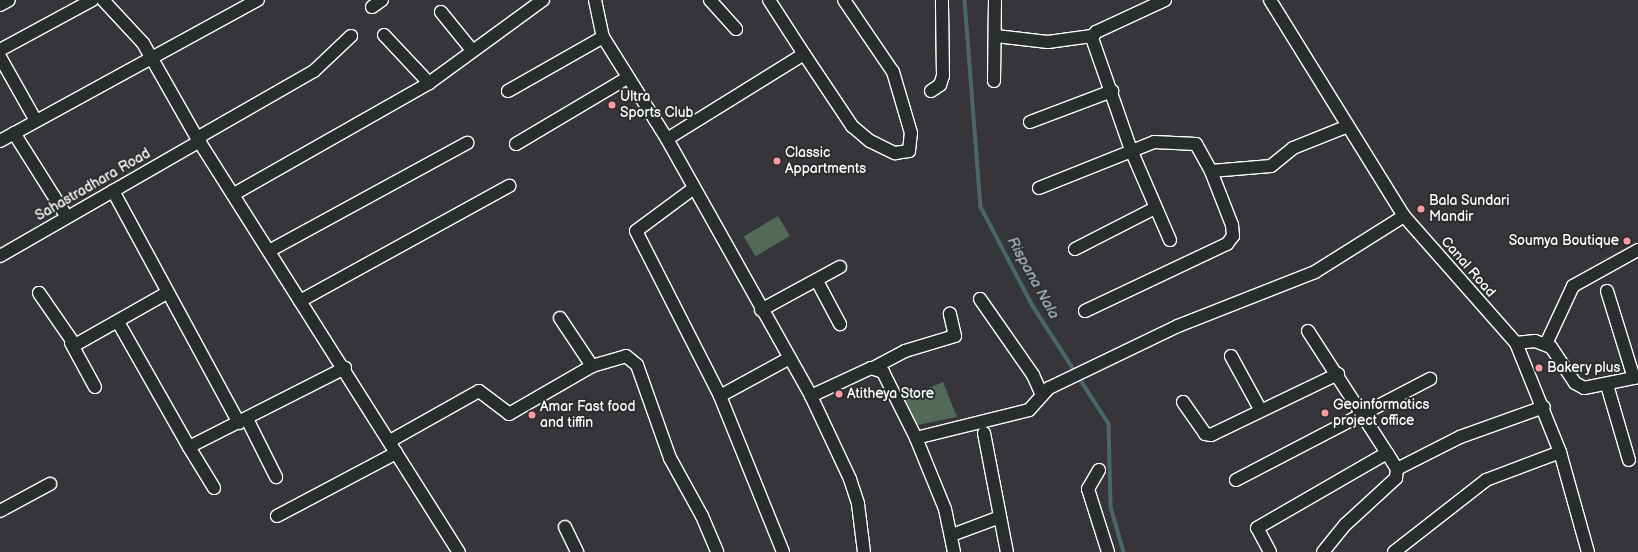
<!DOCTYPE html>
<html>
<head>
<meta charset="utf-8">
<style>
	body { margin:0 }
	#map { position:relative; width:1638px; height:552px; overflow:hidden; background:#36363a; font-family:"Balsamiq Sans",sans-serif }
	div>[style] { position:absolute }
	.green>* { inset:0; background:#526b59; transform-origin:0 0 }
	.stream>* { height:3.5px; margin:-1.75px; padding:0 1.75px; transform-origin:1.75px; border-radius:1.75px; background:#4a686c }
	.roads { filter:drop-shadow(1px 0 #fff) drop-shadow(-1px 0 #fff) drop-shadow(0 1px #fff) drop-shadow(0 -1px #fff) }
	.minor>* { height:12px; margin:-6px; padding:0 6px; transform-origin:6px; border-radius:6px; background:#2a2d2e }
	.dots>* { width:11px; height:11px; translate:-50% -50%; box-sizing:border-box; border:2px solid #2a2d2e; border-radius:50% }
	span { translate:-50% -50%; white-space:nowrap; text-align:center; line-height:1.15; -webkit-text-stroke:4px #2a2d2e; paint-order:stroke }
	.poi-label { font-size:14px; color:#fff }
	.left { translate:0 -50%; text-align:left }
	.right { translate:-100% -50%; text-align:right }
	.street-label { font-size:14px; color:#fff }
	.water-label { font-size:15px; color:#aebbbd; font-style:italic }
</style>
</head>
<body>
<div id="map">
	<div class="green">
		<i style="left:778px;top:216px;width:23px;height:40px;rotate:59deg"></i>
		<i style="clip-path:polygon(943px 382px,957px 417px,912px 426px,900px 400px)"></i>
	</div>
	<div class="stream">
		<i style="left:965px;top:0;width:208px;rotate:85.6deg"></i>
		<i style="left:981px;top:207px;width:112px;rotate:62.3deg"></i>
		<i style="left:1033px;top:306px;width:140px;rotate:57.2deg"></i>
		<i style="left:1109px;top:424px;width:83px;rotate:88.6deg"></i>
		<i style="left:1111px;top:507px;width:47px;rotate:73.9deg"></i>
	</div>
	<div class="roads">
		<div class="minor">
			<i style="left:103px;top:0;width:59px;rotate:47.1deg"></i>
			<i style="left:143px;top:43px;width:109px;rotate:60.4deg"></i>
			<i style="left:197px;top:138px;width:490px;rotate:57.7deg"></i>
			<i style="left:595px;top:0;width:38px;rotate:78deg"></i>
			<i style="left:603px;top:37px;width:120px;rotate:57.9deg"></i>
			<i style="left:667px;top:139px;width:295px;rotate:60.7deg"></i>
			<i style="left:811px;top:396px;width:92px;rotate:64.8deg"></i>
			<i style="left:850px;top:479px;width:26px;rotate:72deg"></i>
			<i style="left:858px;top:504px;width:48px;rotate:82.9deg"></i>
			<i style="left:710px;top:0;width:39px;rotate:48deg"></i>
			<i style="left:769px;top:0;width:64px;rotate:57.1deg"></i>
			<i style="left:1165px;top:0;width:76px;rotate:155.1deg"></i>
			<i style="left:1096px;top:32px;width:7px;rotate:124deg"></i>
			<i style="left:1092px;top:38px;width:119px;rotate:70.8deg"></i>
			<i style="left:1131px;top:150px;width:98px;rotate:66.6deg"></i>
			<i style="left:1270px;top:0;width:254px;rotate:58.2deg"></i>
			<i style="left:1404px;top:216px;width:169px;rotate:48.6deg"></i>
			<i style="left:1516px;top:343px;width:118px;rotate:68deg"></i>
			<i style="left:1560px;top:452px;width:104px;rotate:74.4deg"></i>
			<i style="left:0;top:5px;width:10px;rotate:-29deg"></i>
			<i style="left:372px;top:7px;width:12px;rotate:-35deg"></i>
			<i style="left:441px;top:12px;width:48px;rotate:51deg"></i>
			<i style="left:384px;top:35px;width:66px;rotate:46.8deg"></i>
			<i style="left:996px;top:36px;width:52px;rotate:6.6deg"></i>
			<i style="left:1048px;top:42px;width:44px;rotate:-7.8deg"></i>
			<i style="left:0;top:50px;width:105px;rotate:-28.5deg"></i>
			<i style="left:0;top:57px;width:73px;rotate:60.6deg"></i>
			<i style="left:994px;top:81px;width:81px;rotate:-89.3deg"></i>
			<i style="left:508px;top:91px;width:109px;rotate:-29.6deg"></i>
			<i style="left:931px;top:91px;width:11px;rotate:-34deg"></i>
			<i style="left:940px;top:85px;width:9px;rotate:-72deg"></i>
			<i style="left:943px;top:76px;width:76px;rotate:-90.8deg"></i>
			<i style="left:1030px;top:122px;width:88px;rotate:-20.7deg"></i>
			<i style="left:14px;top:133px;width:99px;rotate:57.8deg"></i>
			<i style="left:197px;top:138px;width:135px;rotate:-29.8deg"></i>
			<i style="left:314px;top:71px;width:51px;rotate:-43.4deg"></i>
			<i style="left:667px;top:139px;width:161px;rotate:-31.8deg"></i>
			<i style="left:804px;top:54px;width:87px;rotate:56.3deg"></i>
			<i style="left:852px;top:126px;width:23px;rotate:40deg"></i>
			<i style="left:870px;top:141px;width:28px;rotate:26deg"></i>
			<i style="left:895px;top:153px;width:14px;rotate:-8deg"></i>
			<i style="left:909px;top:151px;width:18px;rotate:-84deg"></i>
			<i style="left:911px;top:133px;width:64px;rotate:-106.4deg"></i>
			<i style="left:893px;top:72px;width:87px;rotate:-124.2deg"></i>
			<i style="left:0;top:141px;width:294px;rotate:-28.7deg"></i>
			<i style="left:516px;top:144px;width:129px;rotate:-30.7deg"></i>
			<i style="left:694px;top:188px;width:72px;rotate:143.4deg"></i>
			<i style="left:636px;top:231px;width:185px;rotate:63deg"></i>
			<i style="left:720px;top:396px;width:77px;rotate:-28.6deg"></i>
			<i style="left:1039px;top:188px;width:124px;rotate:-21.8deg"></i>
			<i style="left:1154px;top:142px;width:42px;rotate:2.7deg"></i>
			<i style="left:1196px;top:144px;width:31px;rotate:61deg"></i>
			<i style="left:113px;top:191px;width:264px;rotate:61.5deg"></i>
			<i style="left:234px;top:194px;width:224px;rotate:-29.6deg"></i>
			<i style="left:429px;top:83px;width:141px;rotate:-36.1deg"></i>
			<i style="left:1075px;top:249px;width:90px;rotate:-27.1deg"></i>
			<i style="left:269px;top:251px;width:226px;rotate:-28.6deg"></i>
			<i style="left:0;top:256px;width:231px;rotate:-29.9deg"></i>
			<i style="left:817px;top:281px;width:49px;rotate:61.9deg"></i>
			<i style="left:1607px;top:291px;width:91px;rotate:72.8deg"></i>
			<i style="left:39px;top:293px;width:63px;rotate:55.3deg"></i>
			<i style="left:75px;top:345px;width:106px;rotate:-29.5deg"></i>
			<i style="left:980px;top:299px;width:93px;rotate:55.1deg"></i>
			<i style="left:1033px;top:375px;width:22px;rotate:66deg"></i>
			<i style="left:300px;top:301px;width:239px;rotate:-28.8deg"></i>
			<i style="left:761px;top:310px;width:90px;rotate:-28.6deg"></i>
			<i style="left:1085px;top:311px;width:157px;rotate:-25.3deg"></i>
			<i style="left:1227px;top:244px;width:10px;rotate:-53deg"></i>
			<i style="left:1233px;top:236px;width:11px;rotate:-95deg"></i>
			<i style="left:1232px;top:225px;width:58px;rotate:-111.3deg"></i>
			<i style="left:1211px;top:171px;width:60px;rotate:-4.8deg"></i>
			<i style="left:1271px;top:166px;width:28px;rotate:-39deg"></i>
			<i style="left:1293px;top:148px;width:59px;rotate:-21.8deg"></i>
			<i style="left:560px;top:318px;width:58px;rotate:56.3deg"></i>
			<i style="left:118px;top:322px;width:144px;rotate:60.4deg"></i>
			<i style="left:189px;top:447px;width:175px;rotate:-26.9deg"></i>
			<i style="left:1308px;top:331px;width:145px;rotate:57.1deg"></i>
			<i style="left:71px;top:343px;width:50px;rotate:61.4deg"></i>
			<i style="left:1516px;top:343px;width:19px;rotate:-6deg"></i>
			<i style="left:1535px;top:341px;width:17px;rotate:21deg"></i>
			<i style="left:1551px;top:347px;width:43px;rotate:56.3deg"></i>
			<i style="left:1575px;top:383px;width:10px;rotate:29deg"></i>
			<i style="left:1584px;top:388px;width:55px;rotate:-11.5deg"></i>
			<i style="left:1546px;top:344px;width:64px;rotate:-65deg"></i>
			<i style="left:1573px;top:286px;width:74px;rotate:-29deg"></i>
			<i style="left:1231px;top:356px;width:60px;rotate:61.3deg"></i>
			<i style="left:875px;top:367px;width:34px;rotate:-28deg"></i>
			<i style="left:905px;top:351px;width:52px;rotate:-16.7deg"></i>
			<i style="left:955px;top:336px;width:23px;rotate:-103deg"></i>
			<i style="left:1607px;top:385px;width:78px;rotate:73.7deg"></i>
			<i style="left:720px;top:396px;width:168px;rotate:68deg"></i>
			<i style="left:811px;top:396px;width:66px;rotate:-25deg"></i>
			<i style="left:871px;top:368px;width:13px;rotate:18deg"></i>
			<i style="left:883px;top:372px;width:74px;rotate:63.4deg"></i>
			<i style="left:916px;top:438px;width:77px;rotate:67.8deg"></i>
			<i style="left:945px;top:509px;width:44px;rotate:78.2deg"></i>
			<i style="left:1183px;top:402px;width:39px;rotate:55deg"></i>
			<i style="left:1205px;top:434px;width:6px;rotate:9deg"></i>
			<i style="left:1211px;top:435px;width:141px;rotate:-25.7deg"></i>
			<i style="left:247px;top:419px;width:65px;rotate:63.4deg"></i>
			<i style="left:984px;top:433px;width:121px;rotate:79.1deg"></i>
			<i style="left:916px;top:438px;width:116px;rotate:-13.9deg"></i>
			<i style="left:1029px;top:410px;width:30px;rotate:-48deg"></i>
			<i style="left:1049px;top:388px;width:143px;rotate:-25.7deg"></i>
			<i style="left:1178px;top:326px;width:147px;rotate:-21.5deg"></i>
			<i style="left:1315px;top:272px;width:105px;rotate:-32.2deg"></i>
			<i style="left:390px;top:441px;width:102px;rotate:-29.3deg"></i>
			<i style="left:479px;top:391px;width:38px;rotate:37deg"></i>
			<i style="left:509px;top:414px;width:96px;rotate:-30deg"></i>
			<i style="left:592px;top:366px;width:35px;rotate:-16deg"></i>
			<i style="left:626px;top:356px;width:14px;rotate:39deg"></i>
			<i style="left:637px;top:365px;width:99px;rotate:70.5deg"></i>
			<i style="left:670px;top:458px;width:66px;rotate:61.1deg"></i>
			<i style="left:702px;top:516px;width:39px;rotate:67deg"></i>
			<i style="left:189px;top:447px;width:48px;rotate:58.6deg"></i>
			<i style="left:1099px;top:470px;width:22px;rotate:120deg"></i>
			<i style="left:1088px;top:489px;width:66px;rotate:72.4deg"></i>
			<i style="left:1236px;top:480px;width:219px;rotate:-27.5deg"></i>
			<i style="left:0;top:511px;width:57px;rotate:-28.4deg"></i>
			<i style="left:277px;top:516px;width:135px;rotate:-27.9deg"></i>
			<i style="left:565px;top:527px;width:28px;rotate:64deg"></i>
			<i style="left:952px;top:535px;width:51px;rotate:-20.6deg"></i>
			<i style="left:1270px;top:552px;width:27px;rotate:-118deg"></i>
			<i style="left:1257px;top:528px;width:150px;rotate:-30deg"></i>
			<i style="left:1387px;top:453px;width:19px;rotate:58deg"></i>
			<i style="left:1323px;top:552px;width:36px;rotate:-51deg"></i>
			<i style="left:1346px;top:524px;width:68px;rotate:-42.6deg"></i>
			<i style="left:1396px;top:478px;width:9px;rotate:-84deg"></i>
			<i style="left:1397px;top:469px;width:71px;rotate:-26.9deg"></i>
			<i style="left:1460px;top:437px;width:89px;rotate:-19.7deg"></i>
			<i style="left:1394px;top:552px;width:117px;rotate:-38deg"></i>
			<i style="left:1486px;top:480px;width:79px;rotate:-20.7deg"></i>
		</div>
	</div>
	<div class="dots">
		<i style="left:612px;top:105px;background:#ff9aa2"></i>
		<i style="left:777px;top:161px;background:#ff9aa2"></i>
		<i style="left:1421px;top:209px;background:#ff9aa2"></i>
		<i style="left:1627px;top:241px;background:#ff9aa2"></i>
		<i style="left:1539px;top:368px;background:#ff9aa2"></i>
		<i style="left:839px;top:394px;background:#ff9aa2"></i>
		<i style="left:1325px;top:413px;background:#ff9aa2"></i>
		<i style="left:532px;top:415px;background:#ff9aa2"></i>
	</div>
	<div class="poi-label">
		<span class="left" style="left:620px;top:105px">Ultra<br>Sports Club</span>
		<span class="left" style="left:785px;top:161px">Classic<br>Appartments</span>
		<span class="left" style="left:1429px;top:209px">Bala Sundari<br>Mandir</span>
		<span class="right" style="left:1619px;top:241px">Soumya Boutique</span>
		<span class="left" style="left:1547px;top:368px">Bakery plus</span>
		<span class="left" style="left:847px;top:394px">Atitheya Store</span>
		<span class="left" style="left:1333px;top:413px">Geoinformatics<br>project office</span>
		<span class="left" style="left:540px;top:415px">Amar Fast food<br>and tiffin</span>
	</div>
	<div class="street-label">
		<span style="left:93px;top:185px;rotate:-30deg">Sahastradhara Road</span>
		<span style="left:1468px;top:267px;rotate:49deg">Canal Road</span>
	</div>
	<div class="water-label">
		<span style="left:1033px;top:278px;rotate:61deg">Rispana Nala</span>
	</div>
</div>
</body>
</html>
